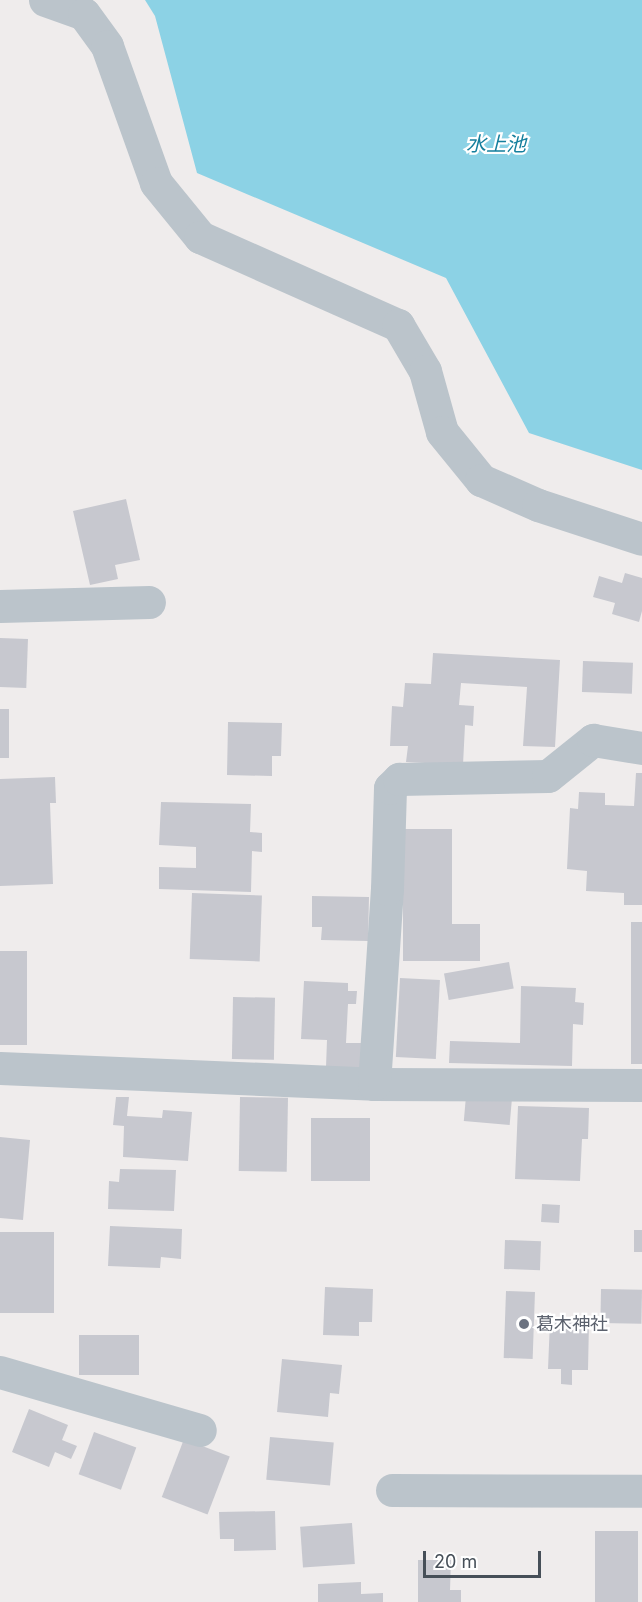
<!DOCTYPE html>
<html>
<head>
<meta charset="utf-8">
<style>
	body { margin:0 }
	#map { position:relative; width:642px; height:1602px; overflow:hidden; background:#efecec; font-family:Inter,"Noto Sans JP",sans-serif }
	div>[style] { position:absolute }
	.water>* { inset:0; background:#8cd2e5 }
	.building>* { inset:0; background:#c7c8cf; transform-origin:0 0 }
	.minor>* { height:33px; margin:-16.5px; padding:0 16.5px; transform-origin:16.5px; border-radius:16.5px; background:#bbc4cb }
	.dots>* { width:16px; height:16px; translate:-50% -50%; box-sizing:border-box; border:3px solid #fff; border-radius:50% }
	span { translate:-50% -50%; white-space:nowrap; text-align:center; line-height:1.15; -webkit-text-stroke:4.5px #fff; paint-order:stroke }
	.worship-label { font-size:18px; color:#5b616d }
	.left { translate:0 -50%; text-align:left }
	.water-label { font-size:20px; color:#157f9d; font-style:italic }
	.scale { position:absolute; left:423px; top:1551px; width:118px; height:27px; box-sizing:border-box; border:3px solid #464f58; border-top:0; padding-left:8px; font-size:18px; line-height:21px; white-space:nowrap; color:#464f58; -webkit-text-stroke:4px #fff; paint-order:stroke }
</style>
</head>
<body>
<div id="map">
	<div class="water">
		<i style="clip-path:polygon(145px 0,642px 0,642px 470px,529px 433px,446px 278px,197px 173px,155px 16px)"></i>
	</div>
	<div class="building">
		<i style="clip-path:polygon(126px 499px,140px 560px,115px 565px,118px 579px,90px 585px,73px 511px)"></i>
		<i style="clip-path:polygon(625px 573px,642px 578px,642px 611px,639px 622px,612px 614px,615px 603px,593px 597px,599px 576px,622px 583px)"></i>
		<i style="left:0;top:638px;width:28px;height:49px;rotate:2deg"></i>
		<i style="clip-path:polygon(433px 653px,560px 660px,555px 747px,523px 746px,527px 687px,461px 683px,459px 705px,474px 706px,473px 726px,465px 725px,463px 765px,406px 762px,408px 746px,390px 746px,392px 706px,403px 707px,405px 683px,431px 684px)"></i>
		<i style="left:583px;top:661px;width:50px;height:31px;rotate:2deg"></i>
		<i style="left:0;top:709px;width:9px;height:49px"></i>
		<i style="clip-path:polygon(228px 722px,282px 723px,281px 756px,272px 756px,272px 776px,227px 775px)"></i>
		<i style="clip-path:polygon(636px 773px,642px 773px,642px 905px,624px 905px,624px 893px,586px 891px,587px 871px,567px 869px,570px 808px,578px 809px,579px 792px,605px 793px,605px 805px,634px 806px)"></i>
		<i style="clip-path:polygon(55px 777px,56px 803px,50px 803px,53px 884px,0 886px,0 779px)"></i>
		<i style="clip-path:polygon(161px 802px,251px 804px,250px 832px,262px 833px,262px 852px,252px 851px,251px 892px,159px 889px,159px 867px,196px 868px,196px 847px,159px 845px)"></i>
		<i style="clip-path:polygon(403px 829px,452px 829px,452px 924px,480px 924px,480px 961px,403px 961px)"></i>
		<i style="left:192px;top:893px;width:70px;height:66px;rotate:2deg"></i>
		<i style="clip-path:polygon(312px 896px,369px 897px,368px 941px,321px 940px,322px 927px,312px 927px)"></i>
		<i style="left:631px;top:922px;width:11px;height:142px"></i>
		<i style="left:0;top:951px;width:27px;height:94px"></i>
		<i style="left:509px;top:962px;width:27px;height:66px;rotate:80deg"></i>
		<i style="left:400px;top:978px;width:40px;height:79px;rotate:3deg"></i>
		<i style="clip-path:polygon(304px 981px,348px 983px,348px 991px,357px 991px,356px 1004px,348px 1004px,346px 1043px,362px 1043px,361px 1069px,326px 1067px,327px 1040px,301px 1039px)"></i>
		<i style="clip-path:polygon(521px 986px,576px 988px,575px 1002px,584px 1003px,583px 1025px,573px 1024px,572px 1066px,449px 1063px,450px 1041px,520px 1043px)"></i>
		<i style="left:233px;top:997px;width:42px;height:62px;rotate:1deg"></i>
		<i style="left:466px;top:1096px;width:46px;height:25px;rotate:5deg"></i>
		<i style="clip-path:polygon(116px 1097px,129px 1097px,127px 1116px,162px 1118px,163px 1110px,192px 1112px,188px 1161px,123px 1157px,124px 1126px,113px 1125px)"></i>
		<i style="left:240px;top:1097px;width:48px;height:74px;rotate:1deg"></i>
		<i style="clip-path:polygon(518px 1106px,589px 1108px,588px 1139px,582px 1139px,580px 1181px,515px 1179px)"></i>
		<i style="left:370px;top:1118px;width:63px;height:59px;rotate:90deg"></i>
		<i style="clip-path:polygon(0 1137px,30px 1140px,23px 1220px,0 1218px)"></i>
		<i style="clip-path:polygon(120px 1169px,176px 1170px,174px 1211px,108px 1209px,109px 1181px,119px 1182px)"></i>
		<i style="left:542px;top:1204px;width:18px;height:18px;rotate:3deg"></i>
		<i style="clip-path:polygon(110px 1226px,182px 1229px,181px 1259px,161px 1257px,160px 1268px,108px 1266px)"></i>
		<i style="left:634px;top:1230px;width:8px;height:22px"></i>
		<i style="left:0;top:1232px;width:54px;height:81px"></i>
		<i style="left:505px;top:1240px;width:36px;height:29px;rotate:2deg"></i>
		<i style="clip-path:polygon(325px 1287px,373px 1289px,372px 1322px,359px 1322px,359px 1336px,323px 1335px)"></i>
		<i style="left:601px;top:1289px;width:41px;height:34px;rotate:1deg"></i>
		<i style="left:506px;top:1291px;width:29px;height:67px;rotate:2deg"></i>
		<i style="clip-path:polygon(550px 1321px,589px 1322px,588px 1370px,572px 1370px,572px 1385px,561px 1384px,561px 1369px,548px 1369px)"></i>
		<i style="left:79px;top:1335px;width:60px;height:40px"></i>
		<i style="clip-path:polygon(282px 1359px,342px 1365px,339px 1394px,330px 1393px,328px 1417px,277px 1412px)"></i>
		<i style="clip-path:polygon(29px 1409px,68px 1425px,62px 1440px,77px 1446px,71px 1459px,55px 1452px,49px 1467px,12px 1452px)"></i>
		<i style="left:94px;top:1432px;width:45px;height:45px;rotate:20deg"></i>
		<i style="left:270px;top:1437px;width:64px;height:43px;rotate:5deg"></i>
		<i style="left:184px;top:1439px;width:49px;height:62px;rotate:21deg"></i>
		<i style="clip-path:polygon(275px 1511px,276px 1550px,234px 1551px,234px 1539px,220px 1539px,219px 1512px)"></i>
		<i style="left:352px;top:1523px;width:41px;height:52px;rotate:86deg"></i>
		<i style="left:595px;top:1531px;width:43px;height:71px"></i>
		<i style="clip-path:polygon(418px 1560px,451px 1560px,450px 1590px,461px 1590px,461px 1602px,418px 1602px)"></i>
		<i style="clip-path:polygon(361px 1582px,361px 1594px,383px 1593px,383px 1602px,318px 1602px,318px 1584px)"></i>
	</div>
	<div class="minor">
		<i style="left:45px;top:0;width:41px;rotate:19.7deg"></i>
		<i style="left:84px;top:14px;width:39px;rotate:54deg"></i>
		<i style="left:107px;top:46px;width:145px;rotate:70.3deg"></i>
		<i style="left:156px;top:183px;width:70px;rotate:50.8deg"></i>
		<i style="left:200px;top:237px;width:217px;rotate:24deg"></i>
		<i style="left:398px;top:325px;width:53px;rotate:59.6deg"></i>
		<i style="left:425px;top:371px;width:63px;rotate:74.4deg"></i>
		<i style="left:442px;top:432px;width:62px;rotate:50.9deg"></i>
		<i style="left:481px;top:480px;width:62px;rotate:23.7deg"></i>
		<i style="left:538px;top:505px;width:109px;rotate:18.1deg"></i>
		<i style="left:0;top:606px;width:149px;rotate:-1.5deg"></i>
		<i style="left:0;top:1068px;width:374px;rotate:2.4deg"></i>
		<i style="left:374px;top:1084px;width:268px;rotate:0.2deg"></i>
		<i style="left:374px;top:1084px;width:195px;rotate:-86.2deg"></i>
		<i style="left:387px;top:889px;width:101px;rotate:-88.3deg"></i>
		<i style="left:390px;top:788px;width:13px;rotate:-45deg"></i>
		<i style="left:399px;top:779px;width:149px;rotate:-1.2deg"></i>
		<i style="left:548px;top:776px;width:58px;rotate:-38.7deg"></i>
		<i style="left:593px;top:740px;width:50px;rotate:9.3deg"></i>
		<i style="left:0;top:1372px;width:208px;rotate:16.2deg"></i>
		<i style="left:392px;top:1490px;width:250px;rotate:0.2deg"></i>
	</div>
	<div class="dots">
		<i style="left:524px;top:1324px;background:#6b7280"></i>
	</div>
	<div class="worship-label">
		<span class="left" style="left:536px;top:1324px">葛木神社</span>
	</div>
	<div class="water-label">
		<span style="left:496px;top:144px">水上池</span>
	</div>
	<div class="scale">20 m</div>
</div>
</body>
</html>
